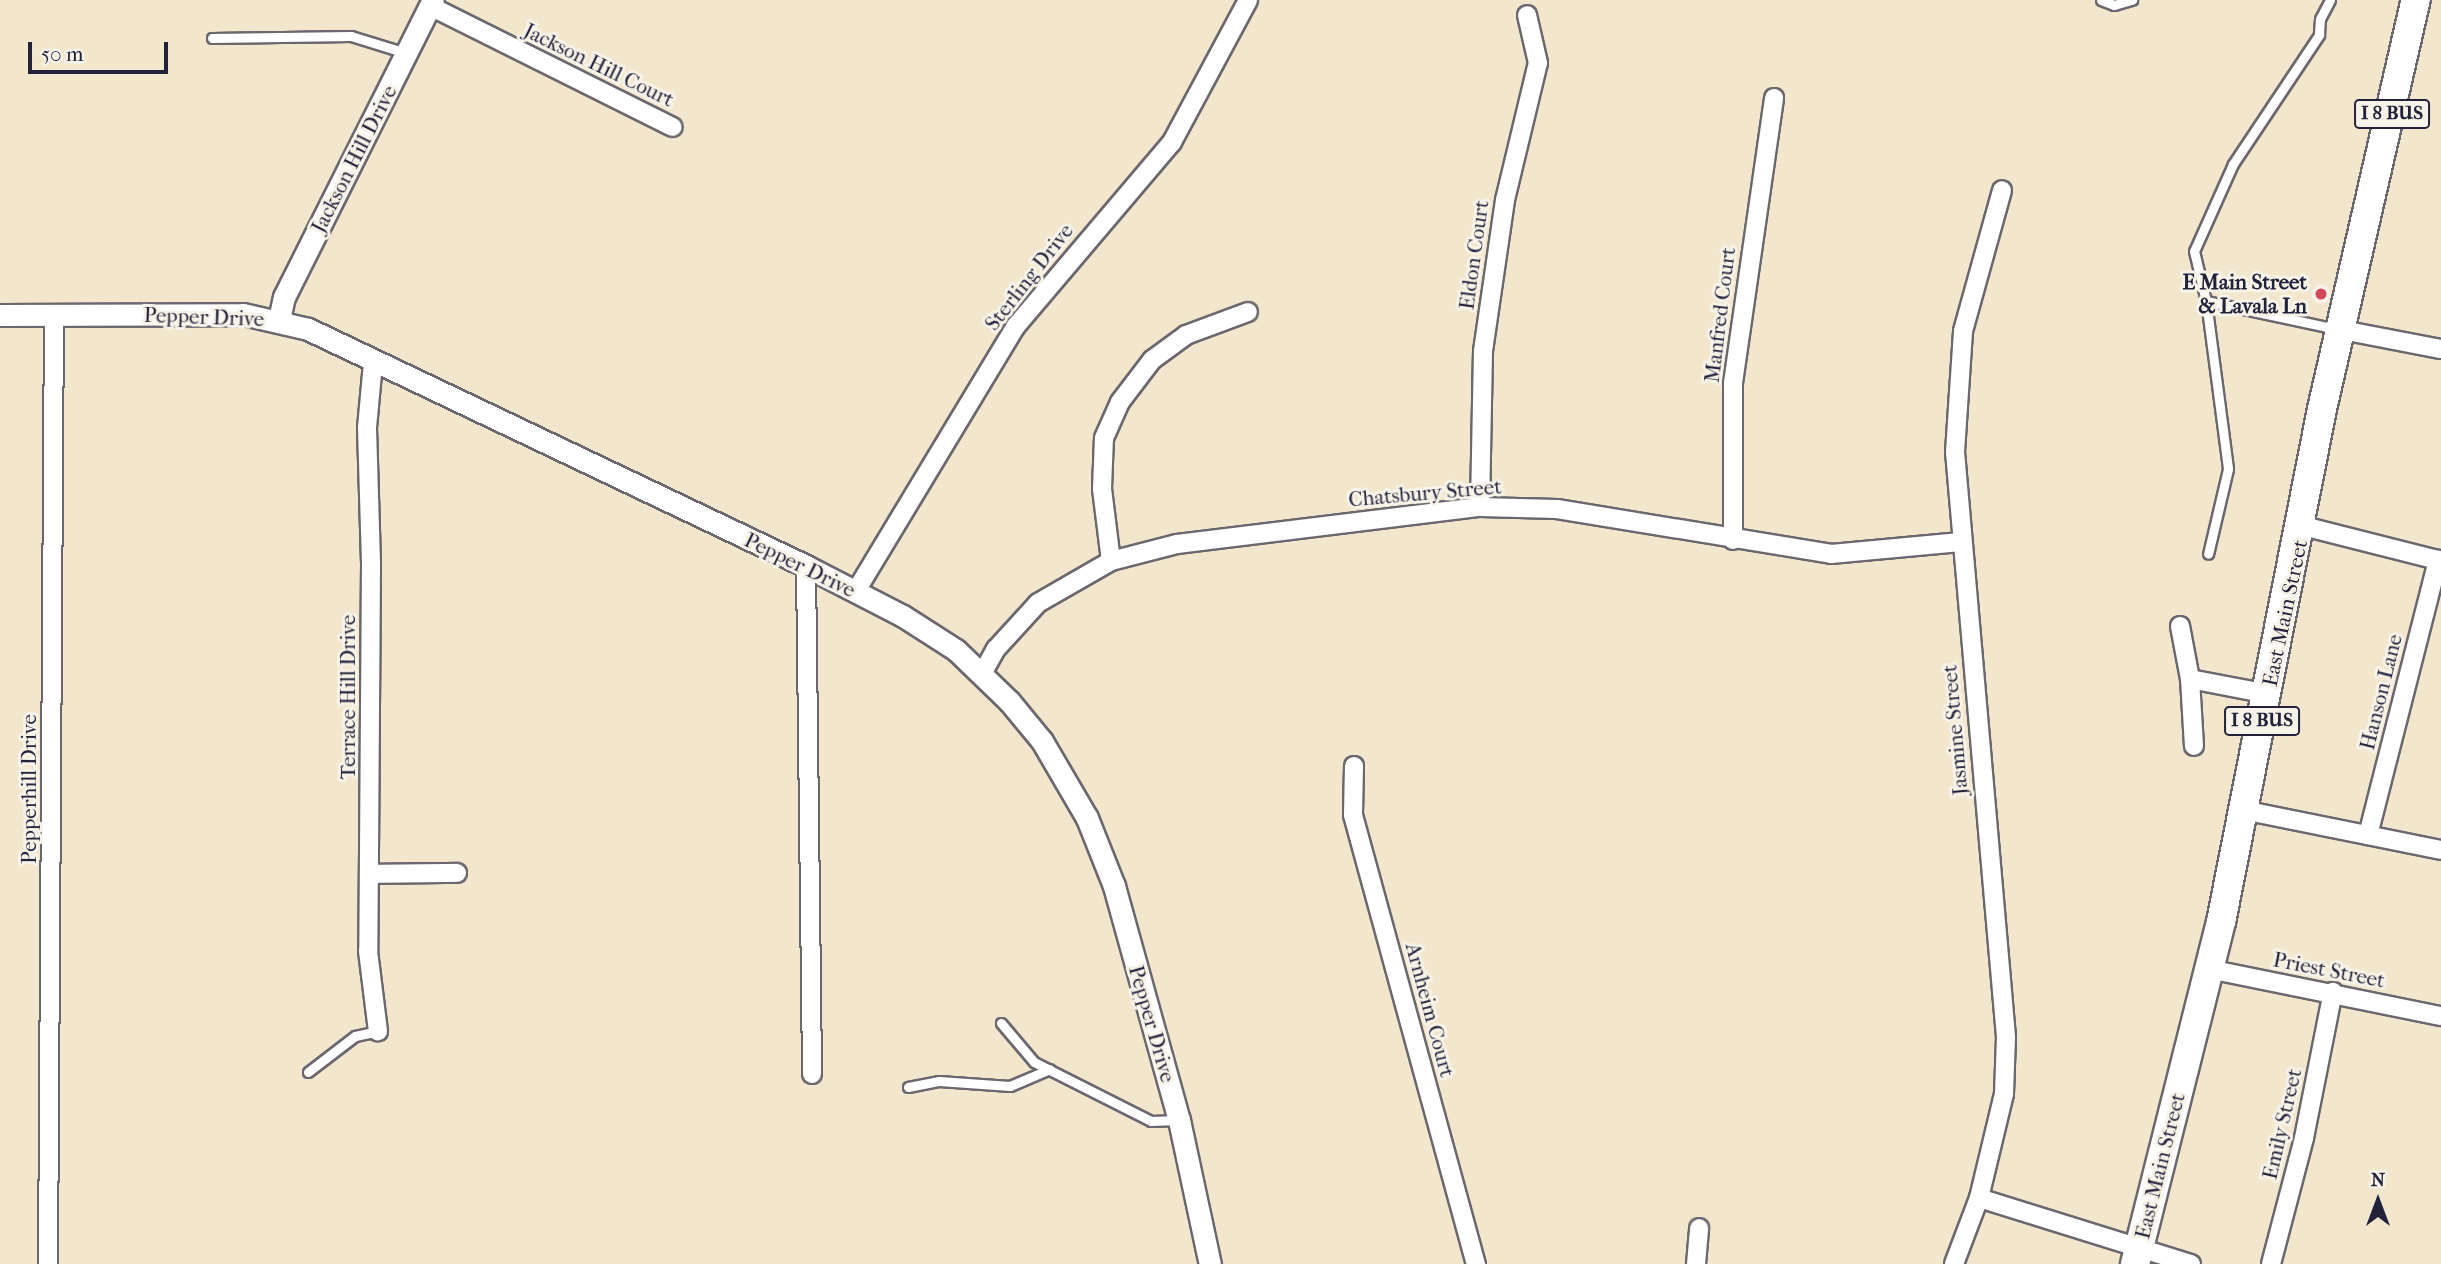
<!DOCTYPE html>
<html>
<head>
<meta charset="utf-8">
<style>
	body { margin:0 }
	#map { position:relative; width:2441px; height:1264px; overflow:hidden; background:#f2e6cd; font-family:"IM FELL French Canon",serif }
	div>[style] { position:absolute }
	.roads { filter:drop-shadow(2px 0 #6b676e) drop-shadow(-2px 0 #6b676e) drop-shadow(0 2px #6b676e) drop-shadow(0 -2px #6b676e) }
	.service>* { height:9px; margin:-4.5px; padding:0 4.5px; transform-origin:4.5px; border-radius:4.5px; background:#fff }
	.minor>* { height:18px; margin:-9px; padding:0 9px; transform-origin:9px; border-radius:9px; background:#fff }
	.tertiary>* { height:21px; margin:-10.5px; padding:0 10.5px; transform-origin:10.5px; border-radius:10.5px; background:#fff }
	.primary>* { height:28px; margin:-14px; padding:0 14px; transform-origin:14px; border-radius:14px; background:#fff }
	.dots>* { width:19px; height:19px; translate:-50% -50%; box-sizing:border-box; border:4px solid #f7f3e8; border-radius:50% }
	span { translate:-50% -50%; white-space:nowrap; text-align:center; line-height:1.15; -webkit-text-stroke:6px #f7f3e8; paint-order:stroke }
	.shield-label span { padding:2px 5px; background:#f7f3e8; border:2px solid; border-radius:5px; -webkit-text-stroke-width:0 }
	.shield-label { font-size:19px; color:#22223b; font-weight:700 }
	.street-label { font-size:21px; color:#22223b }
	.poi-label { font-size:21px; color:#22223b; font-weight:700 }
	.right { translate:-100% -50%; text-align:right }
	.north { position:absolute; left:2343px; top:1166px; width:70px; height:70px; -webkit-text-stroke:5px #f7f3e8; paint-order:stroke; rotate:0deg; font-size:19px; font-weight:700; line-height:28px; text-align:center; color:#22223b }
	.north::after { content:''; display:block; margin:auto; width:24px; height:32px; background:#22223b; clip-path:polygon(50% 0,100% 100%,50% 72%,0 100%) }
	.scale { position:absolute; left:28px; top:42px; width:140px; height:32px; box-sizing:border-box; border:4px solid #22223b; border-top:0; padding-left:9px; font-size:21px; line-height:24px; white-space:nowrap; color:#22223b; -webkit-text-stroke:5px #f7f3e8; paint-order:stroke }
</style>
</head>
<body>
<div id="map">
	<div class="roads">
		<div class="service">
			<i style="left:2101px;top:0;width:14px;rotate:21deg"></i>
			<i style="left:2114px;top:5px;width:19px;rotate:-16deg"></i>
			<i style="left:2330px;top:0;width:21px;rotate:118deg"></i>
			<i style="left:2320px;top:19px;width:16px;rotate:94deg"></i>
			<i style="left:2319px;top:35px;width:155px;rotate:123.7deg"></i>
			<i style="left:2233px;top:164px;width:95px;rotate:114.1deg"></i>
			<i style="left:2194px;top:251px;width:51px;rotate:76.5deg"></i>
			<i style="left:2206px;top:301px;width:134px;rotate:12.1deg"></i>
			<i style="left:212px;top:38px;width:139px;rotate:-0.8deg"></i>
			<i style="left:351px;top:36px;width:58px;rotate:17.2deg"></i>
			<i style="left:2206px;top:301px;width:169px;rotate:82.5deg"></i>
			<i style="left:2228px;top:469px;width:87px;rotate:103.2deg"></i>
			<i style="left:1001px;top:1023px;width:51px;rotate:49.8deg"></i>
			<i style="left:1034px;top:1062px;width:131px;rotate:26.8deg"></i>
			<i style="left:1151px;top:1121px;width:26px;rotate:-2deg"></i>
			<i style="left:308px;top:1072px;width:59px;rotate:-37.5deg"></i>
			<i style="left:355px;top:1036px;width:24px;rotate:-12deg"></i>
			<i style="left:908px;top:1087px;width:32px;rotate:-11deg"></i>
			<i style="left:939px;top:1081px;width:71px;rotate:4deg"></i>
			<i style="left:1010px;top:1086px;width:43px;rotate:-23deg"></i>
		</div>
		<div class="minor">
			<i style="left:430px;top:6px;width:271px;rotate:26.5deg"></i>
			<i style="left:2342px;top:330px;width:101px;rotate:10.9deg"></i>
			<i style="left:373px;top:363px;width:65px;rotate:95.3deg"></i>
			<i style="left:367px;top:428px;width:137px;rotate:88.3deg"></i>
			<i style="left:371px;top:565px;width:386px;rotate:90.4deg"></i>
			<i style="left:368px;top:951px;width:81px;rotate:82.9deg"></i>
			<i style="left:1480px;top:507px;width:156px;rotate:-88.9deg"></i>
			<i style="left:1483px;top:351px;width:153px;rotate:-81.7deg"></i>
			<i style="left:1505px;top:200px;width:141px;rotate:-76.5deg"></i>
			<i style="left:1538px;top:63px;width:49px;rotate:-102.9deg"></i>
			<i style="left:2303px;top:526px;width:142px;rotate:14.2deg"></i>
			<i style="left:1733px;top:540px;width:157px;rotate:-90deg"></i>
			<i style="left:1733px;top:383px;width:288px;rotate:-81.8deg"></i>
			<i style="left:1111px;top:561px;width:73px;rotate:-97.1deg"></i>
			<i style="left:1102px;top:489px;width:51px;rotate:-87.8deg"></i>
			<i style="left:1104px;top:438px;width:39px;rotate:-66deg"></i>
			<i style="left:1120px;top:402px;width:53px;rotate:-52.7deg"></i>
			<i style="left:1152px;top:360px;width:42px;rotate:-36.3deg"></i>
			<i style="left:1186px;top:335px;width:66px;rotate:-20.4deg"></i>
			<i style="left:806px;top:566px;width:508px;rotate:89.32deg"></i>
			<i style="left:856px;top:591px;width:310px;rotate:-58.9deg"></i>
			<i style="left:1016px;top:326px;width:241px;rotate:-49.7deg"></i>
			<i style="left:1172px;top:142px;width:161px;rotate:-61.8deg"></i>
			<i style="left:2180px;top:626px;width:54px;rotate:79.3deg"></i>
			<i style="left:2190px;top:679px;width:67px;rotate:86.6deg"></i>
			<i style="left:982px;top:674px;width:29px;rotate:-61deg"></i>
			<i style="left:996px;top:649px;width:62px;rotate:-47.6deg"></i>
			<i style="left:1038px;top:603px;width:84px;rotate:-29.9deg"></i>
			<i style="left:1111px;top:561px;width:68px;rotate:-14.4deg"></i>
			<i style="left:1177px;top:544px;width:305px;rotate:-7deg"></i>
			<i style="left:1480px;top:507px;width:77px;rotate:1.5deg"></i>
			<i style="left:1557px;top:509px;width:278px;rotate:9.3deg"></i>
			<i style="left:1831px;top:554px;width:130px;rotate:-5.3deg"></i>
			<i style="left:2190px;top:679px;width:79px;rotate:10.9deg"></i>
			<i style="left:1354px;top:766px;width:49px;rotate:91.2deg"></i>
			<i style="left:1353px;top:815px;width:466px;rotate:74.7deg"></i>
			<i style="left:2243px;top:810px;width:202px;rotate:11.4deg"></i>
			<i style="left:2368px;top:835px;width:284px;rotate:-75.7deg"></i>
			<i style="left:369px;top:874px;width:88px;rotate:-0.7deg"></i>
			<i style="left:2209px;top:969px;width:237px;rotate:11.5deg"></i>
			<i style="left:1979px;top:1198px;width:222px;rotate:17.3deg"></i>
			<i style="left:48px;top:1264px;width:949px;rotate:-89.64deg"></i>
			<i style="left:1696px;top:1264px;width:36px;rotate:-85deg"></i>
			<i style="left:1954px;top:1264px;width:71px;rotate:-69.3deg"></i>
			<i style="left:1979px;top:1198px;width:107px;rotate:-76.5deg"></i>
			<i style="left:2004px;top:1094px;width:57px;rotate:-88deg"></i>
			<i style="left:2006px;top:1037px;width:587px;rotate:-94.98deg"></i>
			<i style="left:1955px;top:452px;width:121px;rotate:-86.2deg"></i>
			<i style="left:1963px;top:331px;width:146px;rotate:-74.5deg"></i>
			<i style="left:2271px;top:1264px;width:130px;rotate:-75.3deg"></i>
			<i style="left:2304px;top:1138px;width:149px;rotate:-78.8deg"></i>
		</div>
		<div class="tertiary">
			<i style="left:0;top:315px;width:243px;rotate:-0.2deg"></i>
			<i style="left:243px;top:314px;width:67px;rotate:13deg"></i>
			<i style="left:308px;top:329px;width:552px;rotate:25.45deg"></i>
			<i style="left:806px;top:566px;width:109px;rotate:27.3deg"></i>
			<i style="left:903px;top:616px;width:63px;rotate:32.7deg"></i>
			<i style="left:956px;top:650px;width:74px;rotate:43.9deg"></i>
			<i style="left:1009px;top:701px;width:52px;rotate:50.5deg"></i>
			<i style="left:1042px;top:741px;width:89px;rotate:59.7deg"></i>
			<i style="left:1087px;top:818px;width:73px;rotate:68.3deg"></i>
			<i style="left:1114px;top:886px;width:243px;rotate:74.5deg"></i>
			<i style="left:1179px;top:1120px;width:147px;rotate:77.9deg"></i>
			<i style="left:279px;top:320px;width:24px;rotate:-78deg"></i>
			<i style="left:284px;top:297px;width:332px;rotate:-63.4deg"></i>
		</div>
		<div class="primary">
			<i style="left:2135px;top:1264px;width:353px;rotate:-75.9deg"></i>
			<i style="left:2221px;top:922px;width:523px;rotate:-78.86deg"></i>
			<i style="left:2322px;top:409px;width:420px;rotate:-77.1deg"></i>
		</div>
	</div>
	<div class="dots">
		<i style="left:2321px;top:294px;background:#d1495b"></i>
	</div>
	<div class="shield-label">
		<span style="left:2392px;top:114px">I 8 BUS</span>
		<span style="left:2262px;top:721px">I 8 BUS</span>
	</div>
	<div class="street-label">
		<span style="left:599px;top:65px;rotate:26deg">Jackson Hill Court</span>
		<span style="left:354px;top:159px;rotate:-63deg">Jackson Hill Drive</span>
		<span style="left:1474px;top:255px;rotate:-82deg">Eldon Court</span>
		<span style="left:1029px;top:277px;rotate:-52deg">Sterling Drive</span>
		<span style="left:1720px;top:315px;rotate:-83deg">Manfred Court</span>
		<span style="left:204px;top:317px;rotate:2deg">Pepper Drive</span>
		<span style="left:1425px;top:493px;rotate:-5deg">Chatsbury Street</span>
		<span style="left:800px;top:565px;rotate:26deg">Pepper Drive</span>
		<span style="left:2285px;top:613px;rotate:-78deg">East Main Street</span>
		<span style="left:2381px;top:692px;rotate:-76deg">Hanson Lane</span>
		<span style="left:348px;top:697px;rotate:-90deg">Terrace Hill Drive</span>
		<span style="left:1955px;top:730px;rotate:-95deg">Jasmine Street</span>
		<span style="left:29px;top:789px;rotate:-90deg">Pepperhill Drive</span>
		<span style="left:2329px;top:970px;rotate:11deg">Priest Street</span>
		<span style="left:1430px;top:1010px;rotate:75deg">Arnheim Court</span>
		<span style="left:1152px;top:1024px;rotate:74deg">Pepper Drive</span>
		<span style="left:2282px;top:1124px;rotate:-77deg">Emily Street</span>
		<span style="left:2160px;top:1166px;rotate:-76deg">East Main Street</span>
	</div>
	<div class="poi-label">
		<span class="right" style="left:2307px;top:294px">E Main Street<br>&amp; Lavala Ln</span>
	</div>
	<div class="north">N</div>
	<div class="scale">50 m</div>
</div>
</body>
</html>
